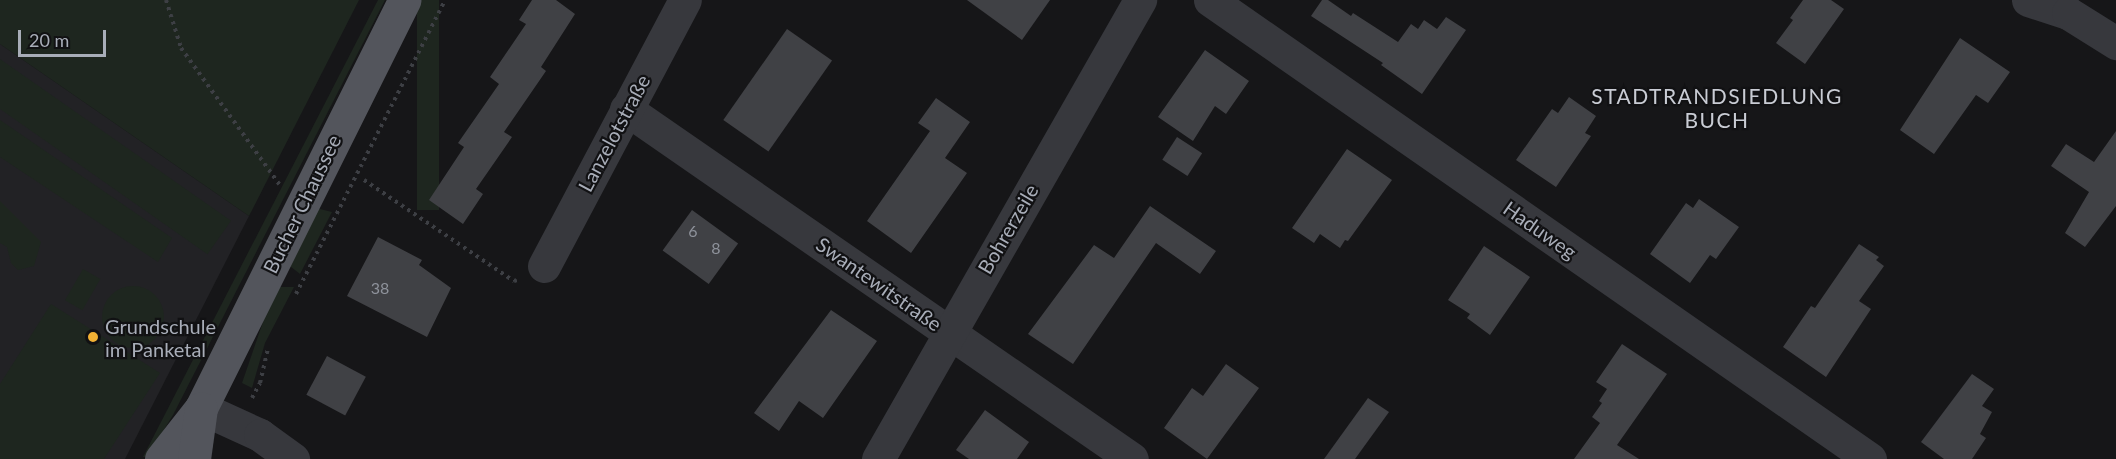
<!DOCTYPE html>
<html>
<head>
<meta charset="utf-8">
<style>
	body { margin:0 }
	#map { position:relative; width:2116px; height:459px; overflow:hidden; background:#161618; font-family:Lato,sans-serif }
	div>[style] { position:absolute }
	.built>* { inset:0; background:#222225 }
	.green>* { inset:0; background:#1e261f; transform-origin:0 0 }
	.round { border-radius:50% }
	.building>* { inset:0; background:#404145; transform-origin:0 0 }
	.path>* { height:4px; margin-top:-2px; transform-origin:0; background:repeating-linear-gradient(90deg,#3d3f44 0 3px,transparent 0 7.5px) }
	.minor>* { height:33px; margin:-16.5px; padding:0 16.5px; transform-origin:16.5px; border-radius:16.5px; background:#37383d }
	.major>* { height:33px; margin:-16.5px; padding:0 16.5px; transform-origin:16.5px; border-radius:16.5px; background:#53555c }
	.dots>* { width:16px; height:16px; translate:-50% -50%; box-sizing:border-box; border:3px solid #111113; border-radius:50% }
	span { translate:-50% -50%; white-space:nowrap; text-align:center; line-height:1.15; -webkit-text-stroke:4.5px #111113; paint-order:stroke }
	.number-label { font-size:16px; color:#8e929b }
	.number-label span { -webkit-text-stroke-width:0 }
	.street-label { font-size:20px; color:#a8adb8 }
	.poi-label { font-size:20px; color:#a8adb8 }
	.left { translate:0 -50%; text-align:left }
	.neighbourhood-label { font-size:21px; color:#c9ccd4; letter-spacing:1.5px }
	.scale { position:absolute; left:18px; top:30px; width:88px; height:27px; box-sizing:border-box; border:3px solid #a8adb8; border-top:0; padding-left:8px; font-size:18px; line-height:21px; white-space:nowrap; color:#a8adb8; -webkit-text-stroke:4px #111113; paint-order:stroke }
</style>
</head>
<body>
<div id="map">
	<div class="built">
		<i style="clip-path:polygon(0 44px,249px 216px,125px 459px,0 459px)"></i>
	</div>
	<div class="green">
		<i style="clip-path:polygon(0 0,359px 0,249px 216px,0 44px)"></i>
		<i style="clip-path:polygon(378px 0,385px 0,173px 415px,147px 457px,143px 457px)"></i>
		<i style="left:417px;top:0;width:22px;height:210px"></i>
		<i style="left:0;top:59px;width:282px;height:41px;rotate:35deg"></i>
		<i style="clip-path:polygon(0 120px,172px 238px,158px 262px,0 157px)"></i>
		<i style="clip-path:polygon(0 201px,41px 242px,34px 266px,18px 270px,11px 263px,7px 247px,0 243px)"></i>
		<i style="clip-path:polygon(312px 207px,332px 212px,300px 274px,286px 263px)"></i>
		<i style="left:83px;top:269px;width:20px;height:36px;rotate:30deg"></i>
		<i class="round" style="left:102px;top:286px;width:62px;height:62px"></i>
		<i style="clip-path:polygon(275px 287px,294px 287px,265px 343px,252px 388px,242px 383px)"></i>
		<i style="clip-path:polygon(51px 304px,160px 373px,104px 459px,0 459px,0 384px)"></i>
	</div>
	<div class="building">
		<i style="clip-path:polygon(532px 0,556px 0,575px 14px,541px 67px,546px 71px,504px 132px,512px 137px,476px 189px,483px 194px,463px 224px,429px 200px,464px 147px,458px 143px,499px 84px,490px 77px,526px 24px,519px 20px)"></i>
		<i style="clip-path:polygon(967px 0,1050px 0,1022px 40px)"></i>
		<i style="clip-path:polygon(1322px 0,1328px 0,1351px 16px,1353px 13px,1398px 42px,1411px 24px,1418px 29px,1424px 20px,1437px 29px,1446px 17px,1466px 30px,1422px 94px,1381px 65px,1383px 63px,1311px 16px)"></i>
		<i style="clip-path:polygon(1803px 0,1831px 0,1844px 9px,1805px 64px,1776px 43px,1793px 20px,1790px 18px)"></i>
		<i style="left:787px;top:29px;width:55px;height:111px;rotate:35deg"></i>
		<i style="clip-path:polygon(1960px 38px,2010px 72px,1988px 103px,1976px 95px,1934px 154px,1900px 130px)"></i>
		<i style="clip-path:polygon(1205px 50px,1249px 81px,1226px 114px,1215px 106px,1193px 141px,1158px 117px)"></i>
		<i style="clip-path:polygon(1569px 97px,1596px 116px,1585px 133px,1591px 136px,1556px 187px,1516px 160px,1552px 109px,1558px 113px)"></i>
		<i style="clip-path:polygon(936px 98px,970px 122px,945px 158px,967px 173px,911px 253px,867px 221px,930px 131px,918px 123px)"></i>
		<i style="clip-path:polygon(2116px 131px,2116px 206px,2085px 247px,2065px 233px,2089px 192px,2051px 166px,2066px 144px,2094px 162px)"></i>
		<i style="left:1177px;top:137px;width:30px;height:27px;rotate:33deg"></i>
		<i style="clip-path:polygon(1347px 149px,1392px 180px,1348px 241px,1345px 240px,1340px 248px,1320px 234px,1314px 243px,1292px 228px)"></i>
		<i style="clip-path:polygon(1699px 199px,1739px 227px,1716px 259px,1710px 255px,1690px 283px,1650px 254px,1686px 203px,1693px 208px)"></i>
		<i style="clip-path:polygon(1150px 206px,1216px 251px,1200px 274px,1156px 243px,1073px 364px,1028px 334px,1094px 245px,1114px 258px)"></i>
		<i style="left:692px;top:210px;width:57px;height:50px;rotate:36deg"></i>
		<i style="clip-path:polygon(378px 237px,422px 260px,419px 265px,451px 288px,427px 337px,347px 296px)"></i>
		<i style="clip-path:polygon(1859px 244px,1879px 257px,1876px 260px,1884px 266px,1859px 301px,1871px 309px,1826px 377px,1783px 347px,1811px 306px,1815px 308px)"></i>
		<i style="clip-path:polygon(1484px 246px,1530px 277px,1490px 335px,1467px 318px,1470px 314px,1448px 300px)"></i>
		<i style="clip-path:polygon(831px 310px,877px 341px,823px 418px,799px 401px,779px 431px,754px 413px)"></i>
		<i style="clip-path:polygon(1622px 344px,1667px 374px,1617px 445px,1639px 459px,1574px 459px,1600px 423px,1592px 417px,1602px 403px,1599px 401px,1607px 389px,1596px 382px)"></i>
		<i style="left:327px;top:356px;width:44px;height:44px;rotate:28deg"></i>
		<i style="clip-path:polygon(1226px 364px,1259px 388px,1207px 459px,1164px 428px,1192px 388px,1203px 396px)"></i>
		<i style="clip-path:polygon(1972px 374px,1994px 389px,1982px 406px,1992px 412px,1980px 434px,1986px 438px,1972px 459px,1944px 459px,1921px 442px)"></i>
		<i style="clip-path:polygon(1368px 398px,1389px 412px,1355px 459px,1324px 459px)"></i>
		<i style="clip-path:polygon(985px 410px,1029px 442px,1017px 459px,969px 459px,956px 450px)"></i>
	</div>
	<div class="path">
		<i style="left:166px;top:0;width:50px;rotate:72.6deg"></i>
		<i style="left:181px;top:48px;width:168px;rotate:54.2deg"></i>
		<i style="left:364px;top:180px;width:181px;rotate:34deg"></i>
		<i style="left:514px;top:281px;width:3px;rotate:-18deg"></i>
		<i style="left:296px;top:294px;width:330px;rotate:-63.1deg"></i>
		<i style="left:252px;top:398px;width:17px;rotate:-62deg"></i>
		<i style="left:260px;top:383px;width:36px;rotate:-77deg"></i>
	</div>
	<div class="minor">
		<i style="left:1210px;top:0;width:804px;rotate:34.82deg"></i>
		<i style="left:2028px;top:0;width:42px;rotate:18deg"></i>
		<i style="left:2068px;top:13px;width:57px;rotate:32deg"></i>
		<i style="left:626px;top:109px;width:615px;rotate:34.67deg"></i>
		<i style="left:544px;top:266px;width:301px;rotate:-62.1deg"></i>
		<i style="left:201px;top:408px;width:65px;rotate:24.6deg"></i>
		<i style="left:260px;top:435px;width:41px;rotate:36deg"></i>
		<i style="left:878px;top:459px;width:529px;rotate:-60.28deg"></i>
	</div>
	<div class="major">
		<i style="left:161px;top:459px;width:65px;rotate:-51.9deg"></i>
		<i style="left:201px;top:408px;width:456px;rotate:-63.5deg"></i>
		<i style="left:194px;top:459px;width:51px;rotate:-82.2deg"></i>
	</div>
	<div class="dots">
		<i style="left:93px;top:337px;background:#f2b134"></i>
	</div>
	<div class="number-label">
		<span style="left:693px;top:231px">6</span>
		<span style="left:716px;top:248px">8</span>
		<span style="left:380px;top:288px">38</span>
	</div>
	<div class="street-label">
		<span style="left:614px;top:133px;rotate:-62deg">Lanzelotstraße</span>
		<span style="left:302px;top:204px;rotate:-64deg">Bucher Chaussee</span>
		<span style="left:1008px;top:229px;rotate:-60deg">Bohrerzeile</span>
		<span style="left:1540px;top:230px;rotate:35deg">Haduweg</span>
		<span style="left:879px;top:284px;rotate:35deg">Swantewitstraße</span>
	</div>
	<div class="poi-label">
		<span class="left" style="left:105px;top:338px">Grundschule<br>im Panketal</span>
	</div>
	<div class="neighbourhood-label">
		<span style="left:1717px;top:108px">STADTRANDSIEDLUNG<br>BUCH</span>
	</div>
	<div class="scale">20 m</div>
</div>
</body>
</html>
